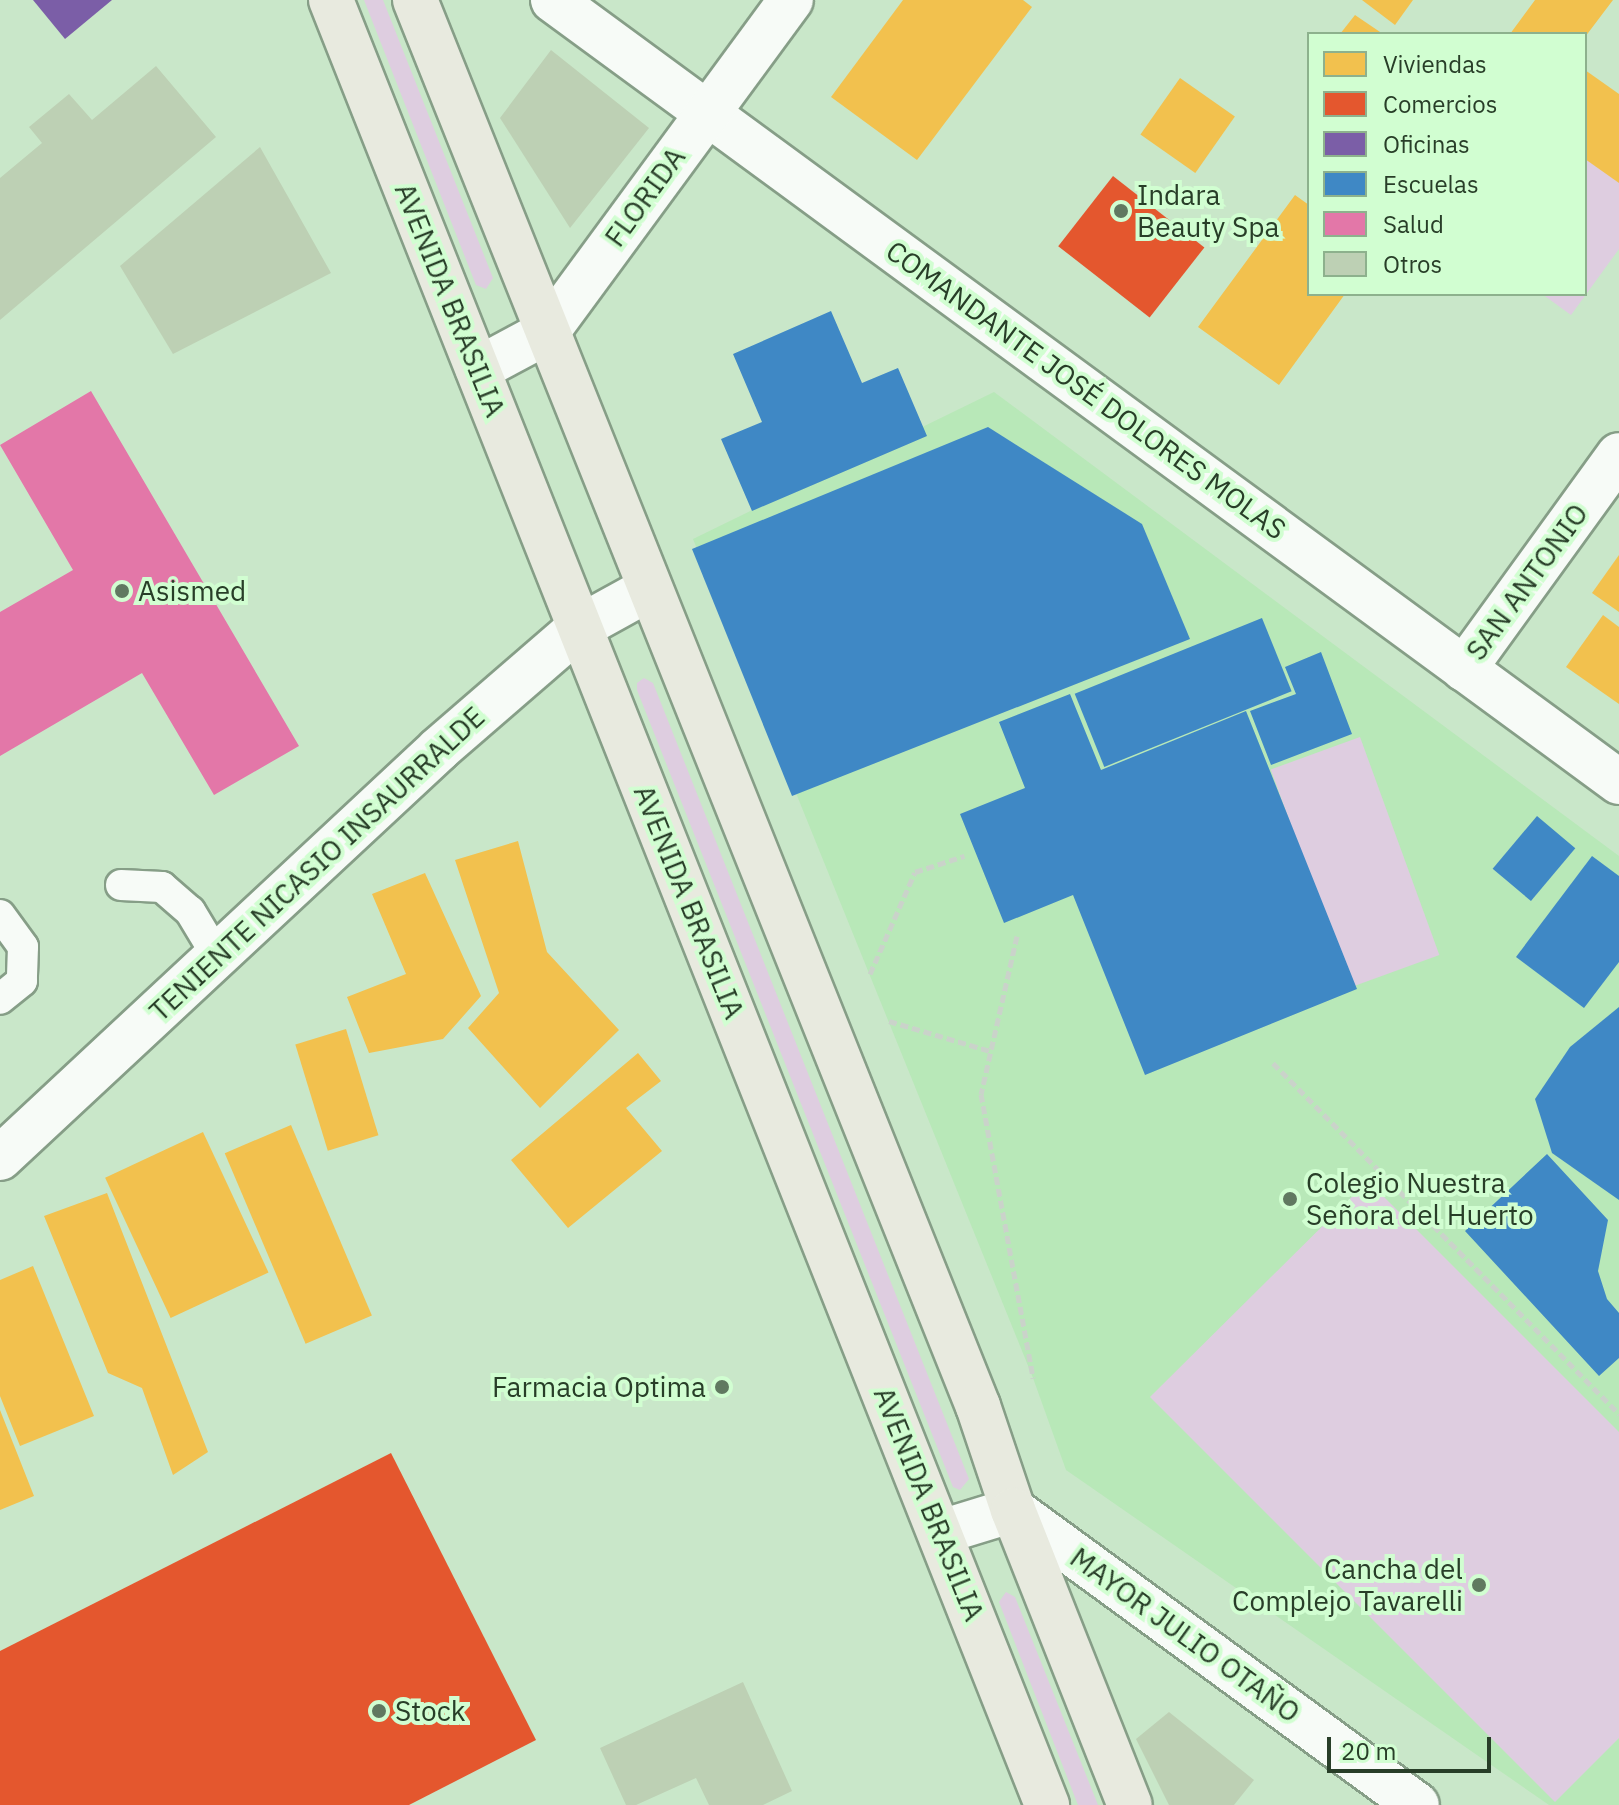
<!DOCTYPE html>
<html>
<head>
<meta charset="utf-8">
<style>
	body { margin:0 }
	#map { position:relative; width:1619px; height:1805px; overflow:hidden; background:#c9e7c9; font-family:"IBM Plex Sans",sans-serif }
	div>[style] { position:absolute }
	.built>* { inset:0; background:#b8e8b8 }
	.green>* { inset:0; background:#decde0; transform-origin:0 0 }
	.homes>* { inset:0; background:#f2c14e; transform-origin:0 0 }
	.shops>* { inset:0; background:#e4572e; transform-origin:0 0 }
	.offices>* { inset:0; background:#7b5ea7 }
	.schools>* { inset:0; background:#3f88c5; transform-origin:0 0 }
	.health>* { inset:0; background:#e377a8 }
	.building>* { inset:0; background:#bdd0b4 }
	.path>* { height:5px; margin-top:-2.5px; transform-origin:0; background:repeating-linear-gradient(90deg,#cad3ca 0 8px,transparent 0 12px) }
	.roads { filter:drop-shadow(2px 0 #869e87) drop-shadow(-2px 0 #869e87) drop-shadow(0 2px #869e87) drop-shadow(0 -2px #869e87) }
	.service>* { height:30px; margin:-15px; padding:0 15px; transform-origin:15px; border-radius:15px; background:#f7fbf7 }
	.minor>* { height:44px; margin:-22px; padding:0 22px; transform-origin:22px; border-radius:22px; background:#f7fbf7 }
	.primary>* { height:44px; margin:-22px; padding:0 22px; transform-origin:22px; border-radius:22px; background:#e8eadf }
	.dots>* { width:22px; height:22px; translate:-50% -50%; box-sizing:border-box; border:4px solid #d1fed1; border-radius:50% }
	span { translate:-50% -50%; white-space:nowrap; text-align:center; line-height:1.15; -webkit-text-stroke:8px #d1fed1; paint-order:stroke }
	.poi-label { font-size:28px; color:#283e28 }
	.left { translate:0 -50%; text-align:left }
	.right { translate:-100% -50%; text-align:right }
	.street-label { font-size:28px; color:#283e28 }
	.legend { position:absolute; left:1307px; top:32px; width:280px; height:264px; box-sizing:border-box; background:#d1fed1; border:2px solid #8db18d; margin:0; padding:10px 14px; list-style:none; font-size:24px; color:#283e28 }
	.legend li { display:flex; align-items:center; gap:16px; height:40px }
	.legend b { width:40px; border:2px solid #8db18d }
	.scale { position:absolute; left:1327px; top:1737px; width:164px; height:36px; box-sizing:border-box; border:4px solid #283e28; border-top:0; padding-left:10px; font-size:24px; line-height:28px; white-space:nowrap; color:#283e28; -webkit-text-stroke:6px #d1fed1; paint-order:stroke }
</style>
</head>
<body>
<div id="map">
	<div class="built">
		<i style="clip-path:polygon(994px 392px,1619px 856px,1619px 1805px,1549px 1805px,1066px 1470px,1033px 1378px,693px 539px)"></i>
	</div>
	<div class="green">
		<i style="clip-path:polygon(364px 0,383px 0,493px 278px,486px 289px,476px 285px)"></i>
		<i style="clip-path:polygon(1585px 142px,1619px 166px,1619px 249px,1571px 315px,1542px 294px,1585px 294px)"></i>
		<i style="clip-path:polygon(644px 678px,653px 683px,969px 1479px,960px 1490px,953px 1487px,637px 690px,637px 683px)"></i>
		<i style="left:1360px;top:737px;width:232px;height:95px;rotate:70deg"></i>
		<i style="clip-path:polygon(1368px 1181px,1619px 1432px,1619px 1738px,1555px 1802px,1150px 1397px)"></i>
		<i style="clip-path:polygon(1006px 1592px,1015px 1597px,1098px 1805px,1078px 1805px,999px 1602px)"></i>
	</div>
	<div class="homes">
		<i style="clip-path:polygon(903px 0,1023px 0,1032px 7px,917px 160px,831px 97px)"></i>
		<i style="clip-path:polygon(1362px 0,1413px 0,1395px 25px)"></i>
		<i style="clip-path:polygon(1535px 0,1613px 0,1585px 37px,1585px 34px,1510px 34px)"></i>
		<i style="clip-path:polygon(1355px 15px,1383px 34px,1340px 34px)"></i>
		<i style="clip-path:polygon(1585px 70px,1619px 94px,1619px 183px,1585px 159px)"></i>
		<i style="left:1180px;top:78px;width:67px;height:69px;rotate:35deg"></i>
		<i style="clip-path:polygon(1295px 195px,1309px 205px,1309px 294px,1345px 294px,1279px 385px,1198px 327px)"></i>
		<i style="clip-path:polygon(1619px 555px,1619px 612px,1592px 593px)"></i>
		<i style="clip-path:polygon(1603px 615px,1619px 627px,1619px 704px,1566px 667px)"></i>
		<i style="clip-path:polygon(518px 841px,547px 952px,619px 1030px,540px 1108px,468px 1028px,499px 993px,455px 860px)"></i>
		<i style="clip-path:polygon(425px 873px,481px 996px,443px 1039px,369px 1053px,347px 997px,406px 974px,372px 894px)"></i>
		<i style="left:346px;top:1029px;width:111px;height:53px;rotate:73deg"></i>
		<i style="clip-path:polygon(638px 1053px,661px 1081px,626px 1108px,662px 1151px,568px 1228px,511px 1160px)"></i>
		<i style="left:291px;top:1125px;width:207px;height:72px;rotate:67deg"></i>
		<i style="left:203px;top:1132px;width:155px;height:108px;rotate:65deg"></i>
		<i style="clip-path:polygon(107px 1193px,208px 1452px,173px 1475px,142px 1388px,108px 1373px,44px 1216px)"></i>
		<i style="clip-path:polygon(33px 1266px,94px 1416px,20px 1446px,0 1396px,0 1280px)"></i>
		<i style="clip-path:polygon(0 1410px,34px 1496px,0 1510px)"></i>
	</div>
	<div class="shops">
		<i style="left:1113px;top:176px;width:116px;height:89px;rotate:38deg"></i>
		<i style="clip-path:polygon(391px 1453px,536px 1740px,409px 1805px,0 1805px,0 1651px)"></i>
	</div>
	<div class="offices">
		<i style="clip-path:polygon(33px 0,112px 0,65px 39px)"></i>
	</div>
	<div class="schools">
		<i style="clip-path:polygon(831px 311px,862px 383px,898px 368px,927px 436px,752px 511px,721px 439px,762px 422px,733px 354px)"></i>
		<i style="clip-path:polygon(988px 427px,1142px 524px,1190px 639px,792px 796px,692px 549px)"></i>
		<i style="left:1262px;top:618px;width:79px;height:202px;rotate:68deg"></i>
		<i style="clip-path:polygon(1321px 652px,1352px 734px,1271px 765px,1250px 711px,1296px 694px,1285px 667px)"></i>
		<i style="clip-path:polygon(1070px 694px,1101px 770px,1246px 711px,1357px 989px,1145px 1075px,1073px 895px,1004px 923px,960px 814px,1025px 788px,999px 722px)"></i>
		<i style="left:1537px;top:816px;width:50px;height:69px;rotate:40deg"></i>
		<i style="clip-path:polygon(1592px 856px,1619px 876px,1619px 962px,1584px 1008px,1516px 957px)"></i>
		<i style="clip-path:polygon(1619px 1007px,1619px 1200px,1552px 1153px,1535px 1099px,1570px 1047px)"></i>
		<i style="clip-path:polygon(1547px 1154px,1608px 1220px,1598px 1271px,1607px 1299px,1619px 1313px,1619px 1358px,1599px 1376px,1465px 1231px)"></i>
	</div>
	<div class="health">
		<i style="clip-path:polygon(91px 391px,299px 746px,214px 795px,142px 673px,0 756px,0 612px,73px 570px,0 445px)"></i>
	</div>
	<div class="building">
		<i style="clip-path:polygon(551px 50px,649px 128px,570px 228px,500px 118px)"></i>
		<i style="clip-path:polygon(156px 66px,216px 137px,0 320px,0 178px,42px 143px,29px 127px,69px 94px,92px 120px)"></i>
		<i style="clip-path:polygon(260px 147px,331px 273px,173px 354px,120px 266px)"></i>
		<i style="clip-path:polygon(743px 1682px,792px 1791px,763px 1805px,709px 1805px,696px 1778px,636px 1805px,626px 1805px,600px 1748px)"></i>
		<i style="clip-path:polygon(1169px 1712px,1254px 1780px,1234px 1805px,1169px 1805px,1136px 1739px)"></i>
	</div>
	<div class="path">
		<i style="left:1017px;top:936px;width:162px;rotate:102.8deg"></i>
		<i style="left:981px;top:1094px;width:289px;rotate:79.6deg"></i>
		<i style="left:870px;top:974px;width:111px;rotate:-66.2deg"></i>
		<i style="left:915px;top:872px;width:52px;rotate:-18.1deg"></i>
		<i style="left:889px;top:1021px;width:105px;rotate:16.5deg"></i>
		<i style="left:1273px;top:1063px;width:493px;rotate:45.4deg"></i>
	</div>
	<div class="roads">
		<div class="service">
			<i style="left:121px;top:885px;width:41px;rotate:2.8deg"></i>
			<i style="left:162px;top:887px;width:37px;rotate:41deg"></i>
			<i style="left:190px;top:911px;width:52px;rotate:59deg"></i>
			<i style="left:0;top:915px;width:39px;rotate:54deg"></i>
			<i style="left:23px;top:947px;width:34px;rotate:92deg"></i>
			<i style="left:22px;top:981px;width:28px;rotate:141deg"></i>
		</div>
		<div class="minor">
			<i style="left:553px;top:0;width:1322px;rotate:36.26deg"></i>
			<i style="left:478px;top:369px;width:78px;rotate:-28.2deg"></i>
			<i style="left:547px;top:332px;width:412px;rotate:-53.7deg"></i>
			<i style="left:1464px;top:669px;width:264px;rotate:-54.1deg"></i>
			<i style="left:0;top:1158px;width:600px;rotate:-42.97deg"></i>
			<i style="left:439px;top:749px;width:186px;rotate:-40.9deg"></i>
			<i style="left:580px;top:627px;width:79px;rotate:-28.8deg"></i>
			<i style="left:941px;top:1532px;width:75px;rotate:-17deg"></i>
			<i style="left:1013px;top:1510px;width:500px;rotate:36.14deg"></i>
		</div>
		<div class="primary">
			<i style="left:331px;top:0;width:1942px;rotate:68.36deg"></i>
			<i style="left:415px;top:0;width:1515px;rotate:68.18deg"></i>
			<i style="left:978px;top:1406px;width:110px;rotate:71.4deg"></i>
			<i style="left:1013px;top:1510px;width:317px;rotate:68.4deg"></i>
		</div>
	</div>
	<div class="dots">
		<i style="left:1121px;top:211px;background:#607960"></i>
		<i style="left:122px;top:591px;background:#607960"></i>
		<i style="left:1290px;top:1199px;background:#607960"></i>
		<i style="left:722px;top:1387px;background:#607960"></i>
		<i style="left:1479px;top:1585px;background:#607960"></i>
		<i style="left:379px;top:1711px;background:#607960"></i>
	</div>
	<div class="poi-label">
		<span class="left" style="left:1137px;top:211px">Indara<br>Beauty Spa</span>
		<span class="left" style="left:138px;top:591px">Asismed</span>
		<span class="left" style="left:1306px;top:1199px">Colegio Nuestra<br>Señora del Huerto</span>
		<span class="right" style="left:706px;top:1387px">Farmacia Optima</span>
		<span class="right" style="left:1463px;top:1585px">Cancha del<br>Complejo Tavarelli</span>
		<span class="left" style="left:395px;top:1711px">Stock</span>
	</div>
	<div class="street-label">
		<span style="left:645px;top:197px;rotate:-54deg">FLORIDA</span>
		<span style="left:450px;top:300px;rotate:68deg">AVENIDA BRASILIA</span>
		<span style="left:1086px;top:390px;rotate:36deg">COMANDANTE JOSÉ DOLORES MOLAS</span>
		<span style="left:1527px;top:582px;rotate:-54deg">SAN ANTONIO</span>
		<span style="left:317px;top:864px;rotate:-43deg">TENIENTE NICASIO INSAURRALDE</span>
		<span style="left:689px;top:902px;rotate:68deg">AVENIDA BRASILIA</span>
		<span style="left:929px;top:1504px;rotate:68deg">AVENIDA BRASILIA</span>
		<span style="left:1185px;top:1635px;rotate:36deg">MAYOR JULIO OTAÑO</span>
	</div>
	<ul class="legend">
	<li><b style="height:22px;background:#f2c14e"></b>Viviendas</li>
	<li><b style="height:22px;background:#e4572e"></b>Comercios</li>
	<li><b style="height:22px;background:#7b5ea7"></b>Oficinas</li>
	<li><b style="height:22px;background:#3f88c5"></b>Escuelas</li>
	<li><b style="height:22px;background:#e377a8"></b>Salud</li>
	<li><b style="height:22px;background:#bdd0b4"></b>Otros</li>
	</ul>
	<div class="scale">20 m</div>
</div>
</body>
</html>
